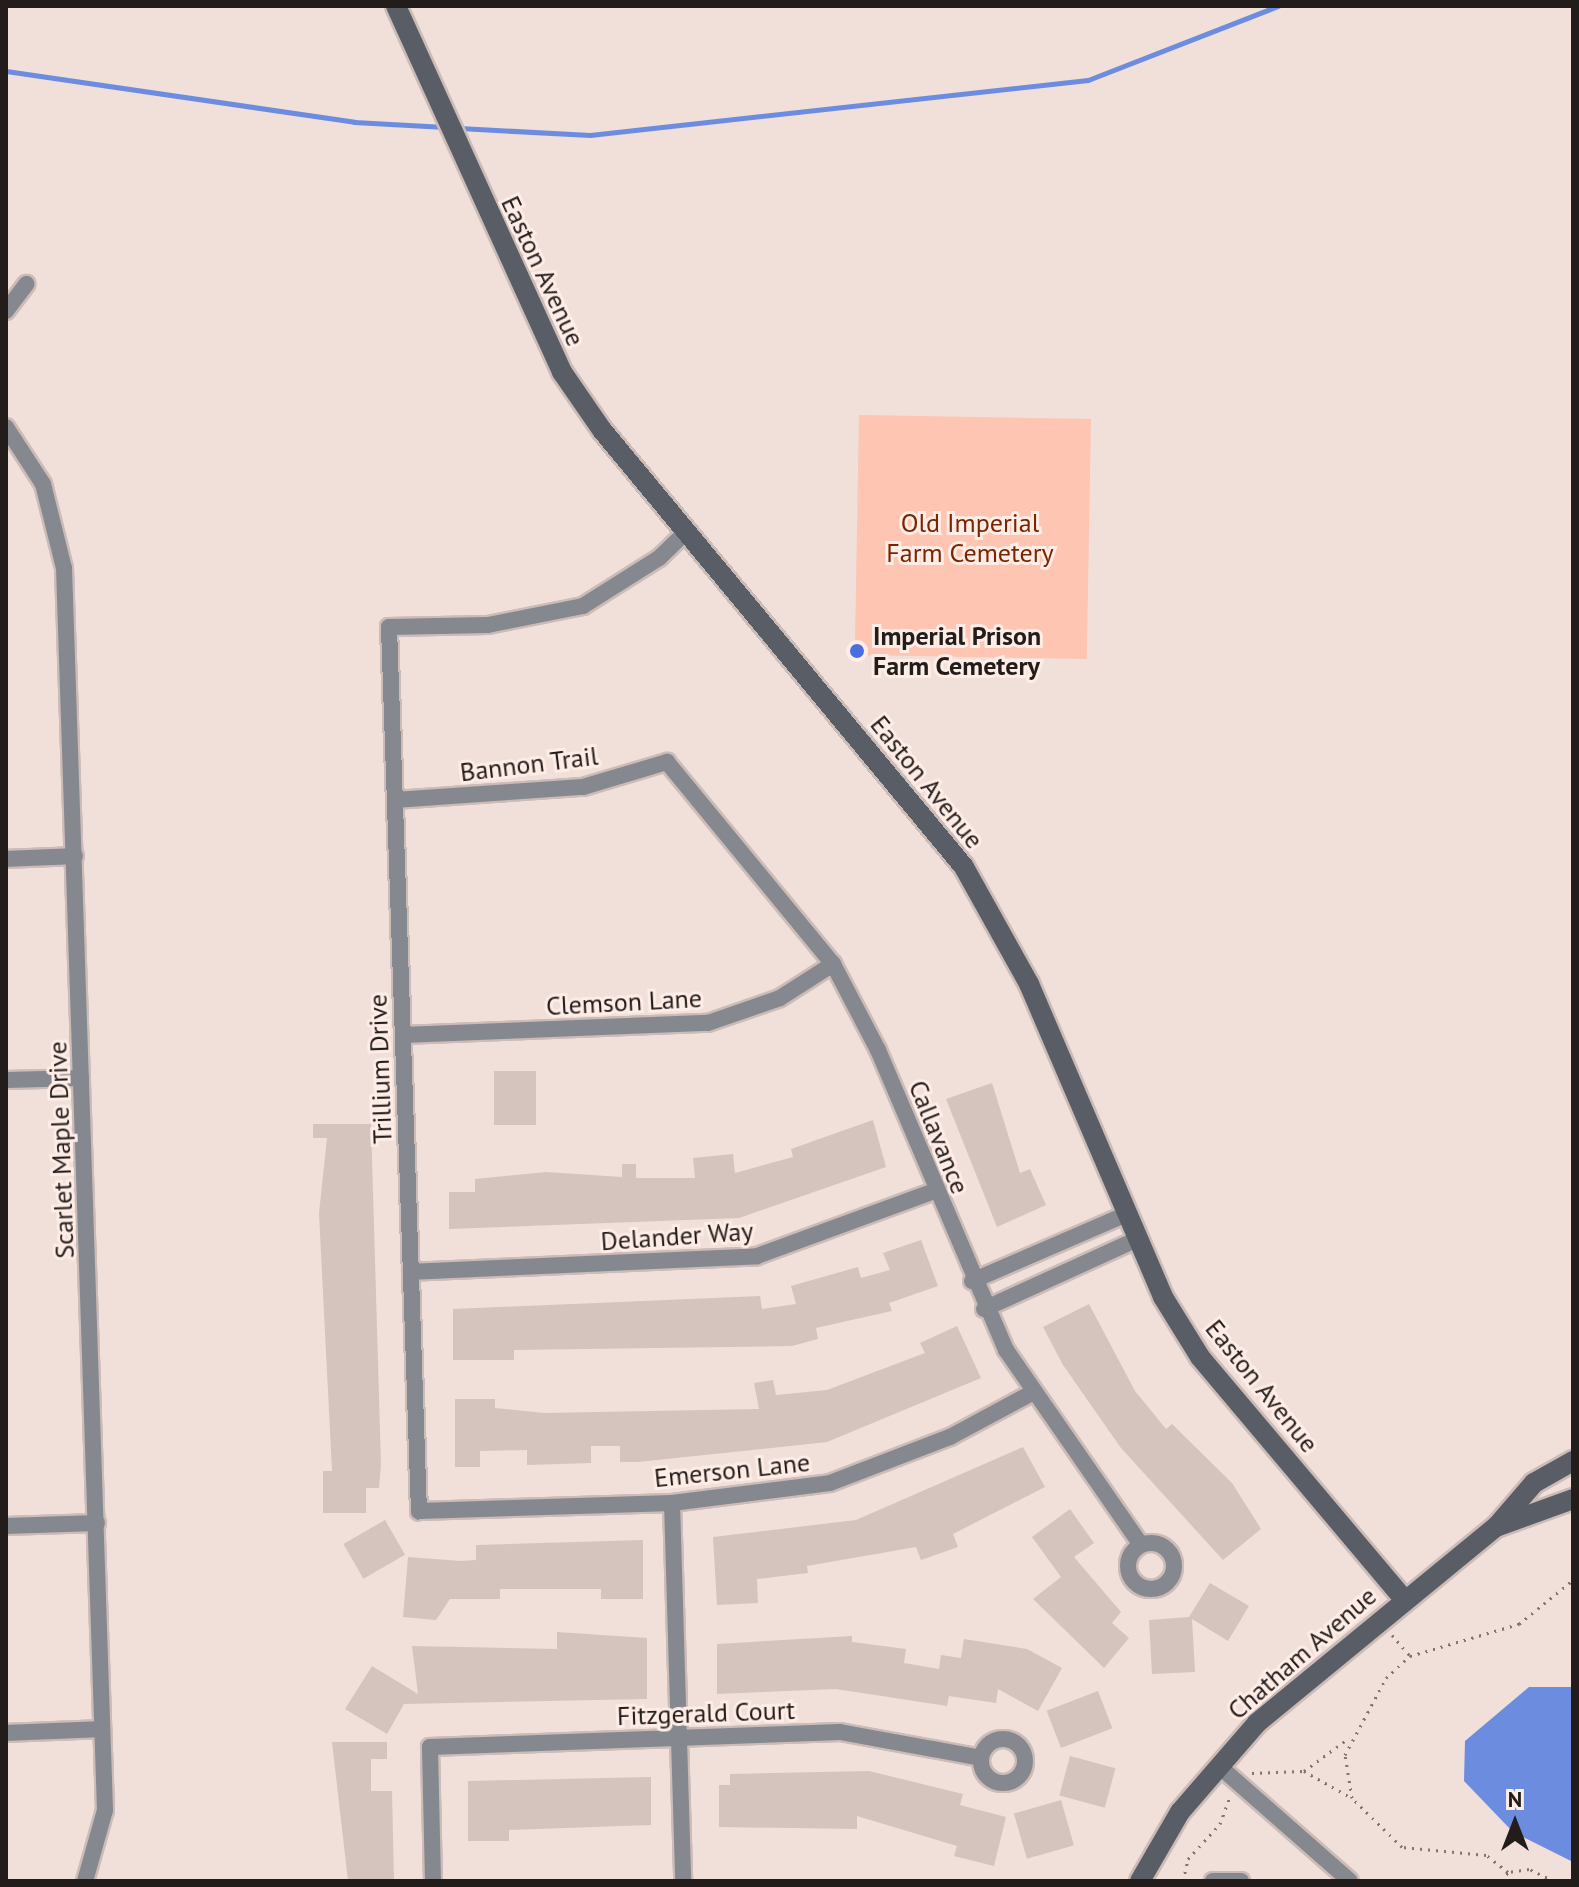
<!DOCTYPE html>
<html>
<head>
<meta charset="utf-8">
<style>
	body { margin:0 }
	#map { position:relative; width:1579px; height:1887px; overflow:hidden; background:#f1dfd9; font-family:"PT Sans",sans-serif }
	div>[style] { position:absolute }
	.green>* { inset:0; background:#fdc5b2; transform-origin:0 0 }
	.water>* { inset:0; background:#6c8ddf }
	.stream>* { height:5px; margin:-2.5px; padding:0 2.5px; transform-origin:2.5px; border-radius:2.5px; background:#6c8ddf }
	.building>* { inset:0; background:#d5c3bd; transform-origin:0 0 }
	.path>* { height:3px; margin-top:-1.5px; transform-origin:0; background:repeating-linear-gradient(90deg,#817571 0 2px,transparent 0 8px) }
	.roads { filter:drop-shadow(2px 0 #ccbcb7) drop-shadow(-2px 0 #ccbcb7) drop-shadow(0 2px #ccbcb7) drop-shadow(0 -2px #ccbcb7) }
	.street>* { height:16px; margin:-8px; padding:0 8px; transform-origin:8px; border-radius:8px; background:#85888e }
	.street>.ring { margin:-8px; padding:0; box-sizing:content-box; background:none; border:16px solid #85888e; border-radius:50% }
	.secondary>* { height:20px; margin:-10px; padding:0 10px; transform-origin:10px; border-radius:10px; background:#595d65 }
	.dots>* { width:22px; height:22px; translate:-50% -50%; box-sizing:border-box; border:4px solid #feece6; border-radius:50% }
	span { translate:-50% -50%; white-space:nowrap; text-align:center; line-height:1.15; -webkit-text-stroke:6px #feece6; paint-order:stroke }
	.street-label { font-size:26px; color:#221c1a }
	.park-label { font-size:26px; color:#7a2400 }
	.poi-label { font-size:26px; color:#221c1a; font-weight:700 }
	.left { translate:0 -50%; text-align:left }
	.frame { position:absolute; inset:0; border:8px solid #221c1a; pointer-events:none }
	.north { position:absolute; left:1475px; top:1783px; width:80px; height:80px; -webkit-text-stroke:6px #feece6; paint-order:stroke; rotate:0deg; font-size:22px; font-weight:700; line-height:32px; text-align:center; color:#221c1a }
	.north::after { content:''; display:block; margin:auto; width:28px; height:36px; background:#221c1a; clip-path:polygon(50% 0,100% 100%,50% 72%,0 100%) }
</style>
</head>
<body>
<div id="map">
	<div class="green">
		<i style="left:859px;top:415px;width:232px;height:240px;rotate:1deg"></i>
	</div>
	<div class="water">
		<i style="clip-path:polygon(1529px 1687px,1573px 1687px,1573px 1862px,1513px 1832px,1464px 1781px,1465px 1741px)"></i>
	</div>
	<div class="stream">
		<i style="left:6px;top:71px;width:352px;rotate:8.3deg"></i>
		<i style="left:354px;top:122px;width:91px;rotate:3.1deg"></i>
		<i style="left:459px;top:128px;width:131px;rotate:3.1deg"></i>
		<i style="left:590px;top:135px;width:501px;rotate:-6.3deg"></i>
		<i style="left:1088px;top:80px;width:204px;rotate:-21.3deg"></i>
	</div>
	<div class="building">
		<i style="left:494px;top:1071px;width:42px;height:54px"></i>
		<i style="clip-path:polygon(992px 1083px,1020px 1173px,1030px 1169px,1046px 1205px,997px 1227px,946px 1099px)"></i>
		<i style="clip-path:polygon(873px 1120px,886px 1167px,739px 1218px,449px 1229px,449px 1192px,475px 1192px,475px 1179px,546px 1172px,622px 1177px,622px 1164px,636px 1164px,636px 1178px,695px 1178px,693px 1158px,733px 1154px,735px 1173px,793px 1157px,791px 1149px)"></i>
		<i style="clip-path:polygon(313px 1124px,371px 1124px,381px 1465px,379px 1488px,366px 1488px,366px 1513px,323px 1513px,323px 1471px,332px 1471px,319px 1213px,327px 1138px,313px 1138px)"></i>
		<i style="clip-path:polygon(921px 1240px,938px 1286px,889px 1303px,892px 1311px,816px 1328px,818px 1339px,792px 1346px,514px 1350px,514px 1360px,453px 1360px,453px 1309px,760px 1296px,762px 1309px,796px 1304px,791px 1286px,858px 1267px,861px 1278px,890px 1270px,883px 1253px)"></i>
		<i style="clip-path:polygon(1089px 1304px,1135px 1391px,1166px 1429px,1172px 1424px,1232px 1483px,1261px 1529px,1223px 1560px,1121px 1448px,1063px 1365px,1043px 1327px)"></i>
		<i style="clip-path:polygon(957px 1326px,981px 1378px,827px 1442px,638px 1462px,620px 1462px,620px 1446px,591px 1446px,591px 1463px,527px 1465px,527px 1450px,480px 1451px,480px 1467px,455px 1467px,455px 1399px,495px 1399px,495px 1408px,544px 1413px,759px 1409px,754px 1383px,773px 1380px,776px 1395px,827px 1390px,925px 1353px,920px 1343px)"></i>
		<i style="clip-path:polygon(1023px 1447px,1045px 1487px,953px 1534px,958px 1547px,921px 1560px,916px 1547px,807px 1566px,808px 1573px,757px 1579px,758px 1603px,717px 1605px,713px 1537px,856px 1520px)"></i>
		<i style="clip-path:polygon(1070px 1509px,1094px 1543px,1074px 1557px,1121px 1612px,1112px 1623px,1129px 1638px,1104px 1668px,1033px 1599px,1061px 1577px,1032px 1537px)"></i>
		<i style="left:385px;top:1520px;width:40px;height:48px;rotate:60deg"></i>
		<i style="clip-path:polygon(643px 1540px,643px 1599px,601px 1599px,601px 1589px,500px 1589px,500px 1599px,450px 1599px,436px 1620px,403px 1617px,408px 1557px,461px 1561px,476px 1560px,476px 1545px)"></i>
		<i style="clip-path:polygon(1210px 1583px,1249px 1606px,1228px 1641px,1192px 1619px,1195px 1672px,1152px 1674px,1149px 1620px,1189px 1617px)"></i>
		<i style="clip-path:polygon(557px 1632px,647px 1638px,647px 1699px,404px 1704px,387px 1734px,345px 1709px,372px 1666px,418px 1694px,412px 1646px,557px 1649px)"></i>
		<i style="clip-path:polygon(852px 1636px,852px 1642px,906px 1649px,904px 1663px,939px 1669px,941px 1655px,961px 1658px,964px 1639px,1027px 1649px,1062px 1668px,1038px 1711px,998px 1689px,996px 1703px,949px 1696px,947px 1706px,836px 1689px,717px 1694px,717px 1644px)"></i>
		<i style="left:1098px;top:1691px;width:40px;height:55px;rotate:69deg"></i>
		<i style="clip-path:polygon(332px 1742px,387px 1742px,387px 1759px,371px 1759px,371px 1791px,392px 1791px,394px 1881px,348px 1881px)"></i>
		<i style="left:1070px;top:1756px;width:47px;height:41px;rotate:15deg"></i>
		<i style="clip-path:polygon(869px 1771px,963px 1794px,960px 1805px,1006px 1817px,994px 1866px,954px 1856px,957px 1846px,857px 1816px,857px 1829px,719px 1827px,719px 1785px,730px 1785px,730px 1774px)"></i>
		<i style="clip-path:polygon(651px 1777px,651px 1825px,509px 1830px,509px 1841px,468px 1841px,468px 1781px)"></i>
		<i style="left:1061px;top:1800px;width:47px;height:49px;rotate:74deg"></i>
	</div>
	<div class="path">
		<i style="left:1392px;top:1635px;width:28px;rotate:49deg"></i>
		<i style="left:1304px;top:1771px;width:55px;rotate:29.4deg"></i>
		<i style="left:1252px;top:1773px;width:52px;rotate:-2.2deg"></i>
		<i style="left:1304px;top:1771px;width:56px;rotate:-36.3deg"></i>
		<i style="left:1183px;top:1881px;width:23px;rotate:-77deg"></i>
		<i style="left:1188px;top:1859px;width:47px;rotate:-47.6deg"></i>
		<i style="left:1220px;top:1824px;width:30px;rotate:-70deg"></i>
		<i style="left:1502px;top:1881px;width:11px;rotate:-56deg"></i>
		<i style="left:1554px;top:1881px;width:28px;rotate:-154deg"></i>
		<i style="left:1529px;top:1869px;width:21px;rotate:172deg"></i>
		<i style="left:1508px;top:1872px;width:28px;rotate:-142deg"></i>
		<i style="left:1486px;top:1855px;width:84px;rotate:-174.6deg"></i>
		<i style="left:1402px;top:1847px;width:70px;rotate:-135.6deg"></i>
		<i style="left:1352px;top:1798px;width:44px;rotate:-99.2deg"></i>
		<i style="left:1345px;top:1755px;width:87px;rotate:-62deg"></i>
		<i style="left:1386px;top:1678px;width:33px;rotate:-43deg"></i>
		<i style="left:1410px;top:1656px;width:114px;rotate:-16.4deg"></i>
		<i style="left:1519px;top:1624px;width:70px;rotate:-39.2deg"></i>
	</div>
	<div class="roads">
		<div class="street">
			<i style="left:6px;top:311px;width:34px;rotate:-53deg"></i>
			<i style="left:6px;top:427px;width:68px;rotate:57deg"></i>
			<i style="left:43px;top:484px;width:87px;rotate:76deg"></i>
			<i style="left:64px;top:568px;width:1243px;rotate:88.11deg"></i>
			<i style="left:105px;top:1810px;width:74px;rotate:105.7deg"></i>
			<i style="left:686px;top:532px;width:37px;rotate:136deg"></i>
			<i style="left:659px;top:558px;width:90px;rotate:147.7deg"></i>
			<i style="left:583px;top:606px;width:97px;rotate:168.7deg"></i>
			<i style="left:488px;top:625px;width:99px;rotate:178.8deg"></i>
			<i style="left:389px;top:627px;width:885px;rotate:88.06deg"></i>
			<i style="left:419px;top:1511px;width:253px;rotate:-1.8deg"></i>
			<i style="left:672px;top:1503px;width:159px;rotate:-7.2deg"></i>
			<i style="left:830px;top:1483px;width:129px;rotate:-21deg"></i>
			<i style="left:950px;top:1437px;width:91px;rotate:-28.3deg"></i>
			<i style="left:395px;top:800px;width:188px;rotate:-4deg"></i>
			<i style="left:583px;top:787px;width:88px;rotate:-16.6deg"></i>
			<i style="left:667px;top:762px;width:261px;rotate:50.6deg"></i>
			<i style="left:833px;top:964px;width:97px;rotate:62.4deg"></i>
			<i style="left:878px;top:1050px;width:326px;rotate:66.9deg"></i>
			<i style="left:1006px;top:1350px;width:237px;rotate:55.3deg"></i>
			<i style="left:6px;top:859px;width:69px;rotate:-2.5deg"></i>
			<i style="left:403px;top:1035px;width:305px;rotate:-2.3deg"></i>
			<i style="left:708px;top:1023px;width:76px;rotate:-19.1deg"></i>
			<i style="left:780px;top:998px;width:63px;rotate:-32.7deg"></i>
			<i style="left:6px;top:1080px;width:75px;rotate:-1.5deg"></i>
			<i style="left:411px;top:1272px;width:346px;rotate:-2.6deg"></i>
			<i style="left:757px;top:1256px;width:189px;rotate:-20.1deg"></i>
			<i style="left:972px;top:1281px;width:163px;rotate:-23.4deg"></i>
			<i style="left:984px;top:1309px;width:164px;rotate:-24.5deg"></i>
			<i style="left:672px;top:1503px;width:378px;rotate:88.3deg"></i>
			<i style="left:6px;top:1526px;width:91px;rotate:-1.9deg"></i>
			<i class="ring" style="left:1128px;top:1543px;width:30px;height:30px"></i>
			<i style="left:6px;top:1733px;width:96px;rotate:-2.4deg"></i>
			<i class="ring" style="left:981px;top:1739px;width:28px;height:28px"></i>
			<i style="left:1219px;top:1766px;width:174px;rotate:41.3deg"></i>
			<i style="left:433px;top:1881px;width:134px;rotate:-91.3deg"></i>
			<i style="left:430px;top:1747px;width:410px;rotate:-2.1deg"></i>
			<i style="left:840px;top:1732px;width:143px;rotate:10.4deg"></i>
			<i style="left:1213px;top:1881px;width:28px"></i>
		</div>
		<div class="secondary">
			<i style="left:396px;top:6px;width:402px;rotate:65.6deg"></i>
			<i style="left:562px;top:372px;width:70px;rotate:55.4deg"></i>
			<i style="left:602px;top:430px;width:567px;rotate:50.36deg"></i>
			<i style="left:964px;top:867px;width:134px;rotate:60.9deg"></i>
			<i style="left:1029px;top:984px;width:340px;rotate:66.8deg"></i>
			<i style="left:1163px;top:1297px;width:70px;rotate:58.3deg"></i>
			<i style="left:1200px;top:1357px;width:317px;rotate:49.9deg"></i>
			<i style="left:1496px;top:1527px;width:82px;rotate:-20deg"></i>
			<i style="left:1140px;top:1881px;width:80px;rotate:-59.9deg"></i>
			<i style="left:1180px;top:1812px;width:118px;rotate:-49.1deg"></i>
			<i style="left:1257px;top:1723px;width:309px;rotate:-39.4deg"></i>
			<i style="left:1496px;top:1527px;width:58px;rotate:-49.2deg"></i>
			<i style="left:1534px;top:1483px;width:45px;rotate:-29.4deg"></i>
		</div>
	</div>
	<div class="dots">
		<i style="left:857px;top:651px;background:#486fe2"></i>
	</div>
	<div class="street-label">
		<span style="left:543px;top:271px;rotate:65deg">Easton Avenue</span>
		<span style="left:529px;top:764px;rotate:-7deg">Bannon Trail</span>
		<span style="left:927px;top:782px;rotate:51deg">Easton Avenue</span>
		<span style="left:624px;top:1002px;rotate:-3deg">Clemson Lane</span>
		<span style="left:380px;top:1069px;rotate:-92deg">Trillium Drive</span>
		<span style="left:939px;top:1137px;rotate:68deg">Callavance</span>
		<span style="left:61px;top:1150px;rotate:-92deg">Scarlet Maple Drive</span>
		<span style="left:677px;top:1236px;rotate:-4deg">Delander Way</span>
		<span style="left:1262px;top:1386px;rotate:51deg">Easton Avenue</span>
		<span style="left:732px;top:1470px;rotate:-6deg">Emerson Lane</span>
		<span style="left:1302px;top:1653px;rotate:-41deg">Chatham Avenue</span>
		<span style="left:706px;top:1713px;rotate:-2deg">Fitzgerald Court</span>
	</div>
	<div class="park-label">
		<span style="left:970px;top:538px">Old Imperial<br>Farm Cemetery</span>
	</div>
	<div class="poi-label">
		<span class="left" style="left:873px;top:651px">Imperial Prison<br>Farm Cemetery</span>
	</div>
	<div class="frame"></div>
	<div class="north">N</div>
</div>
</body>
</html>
